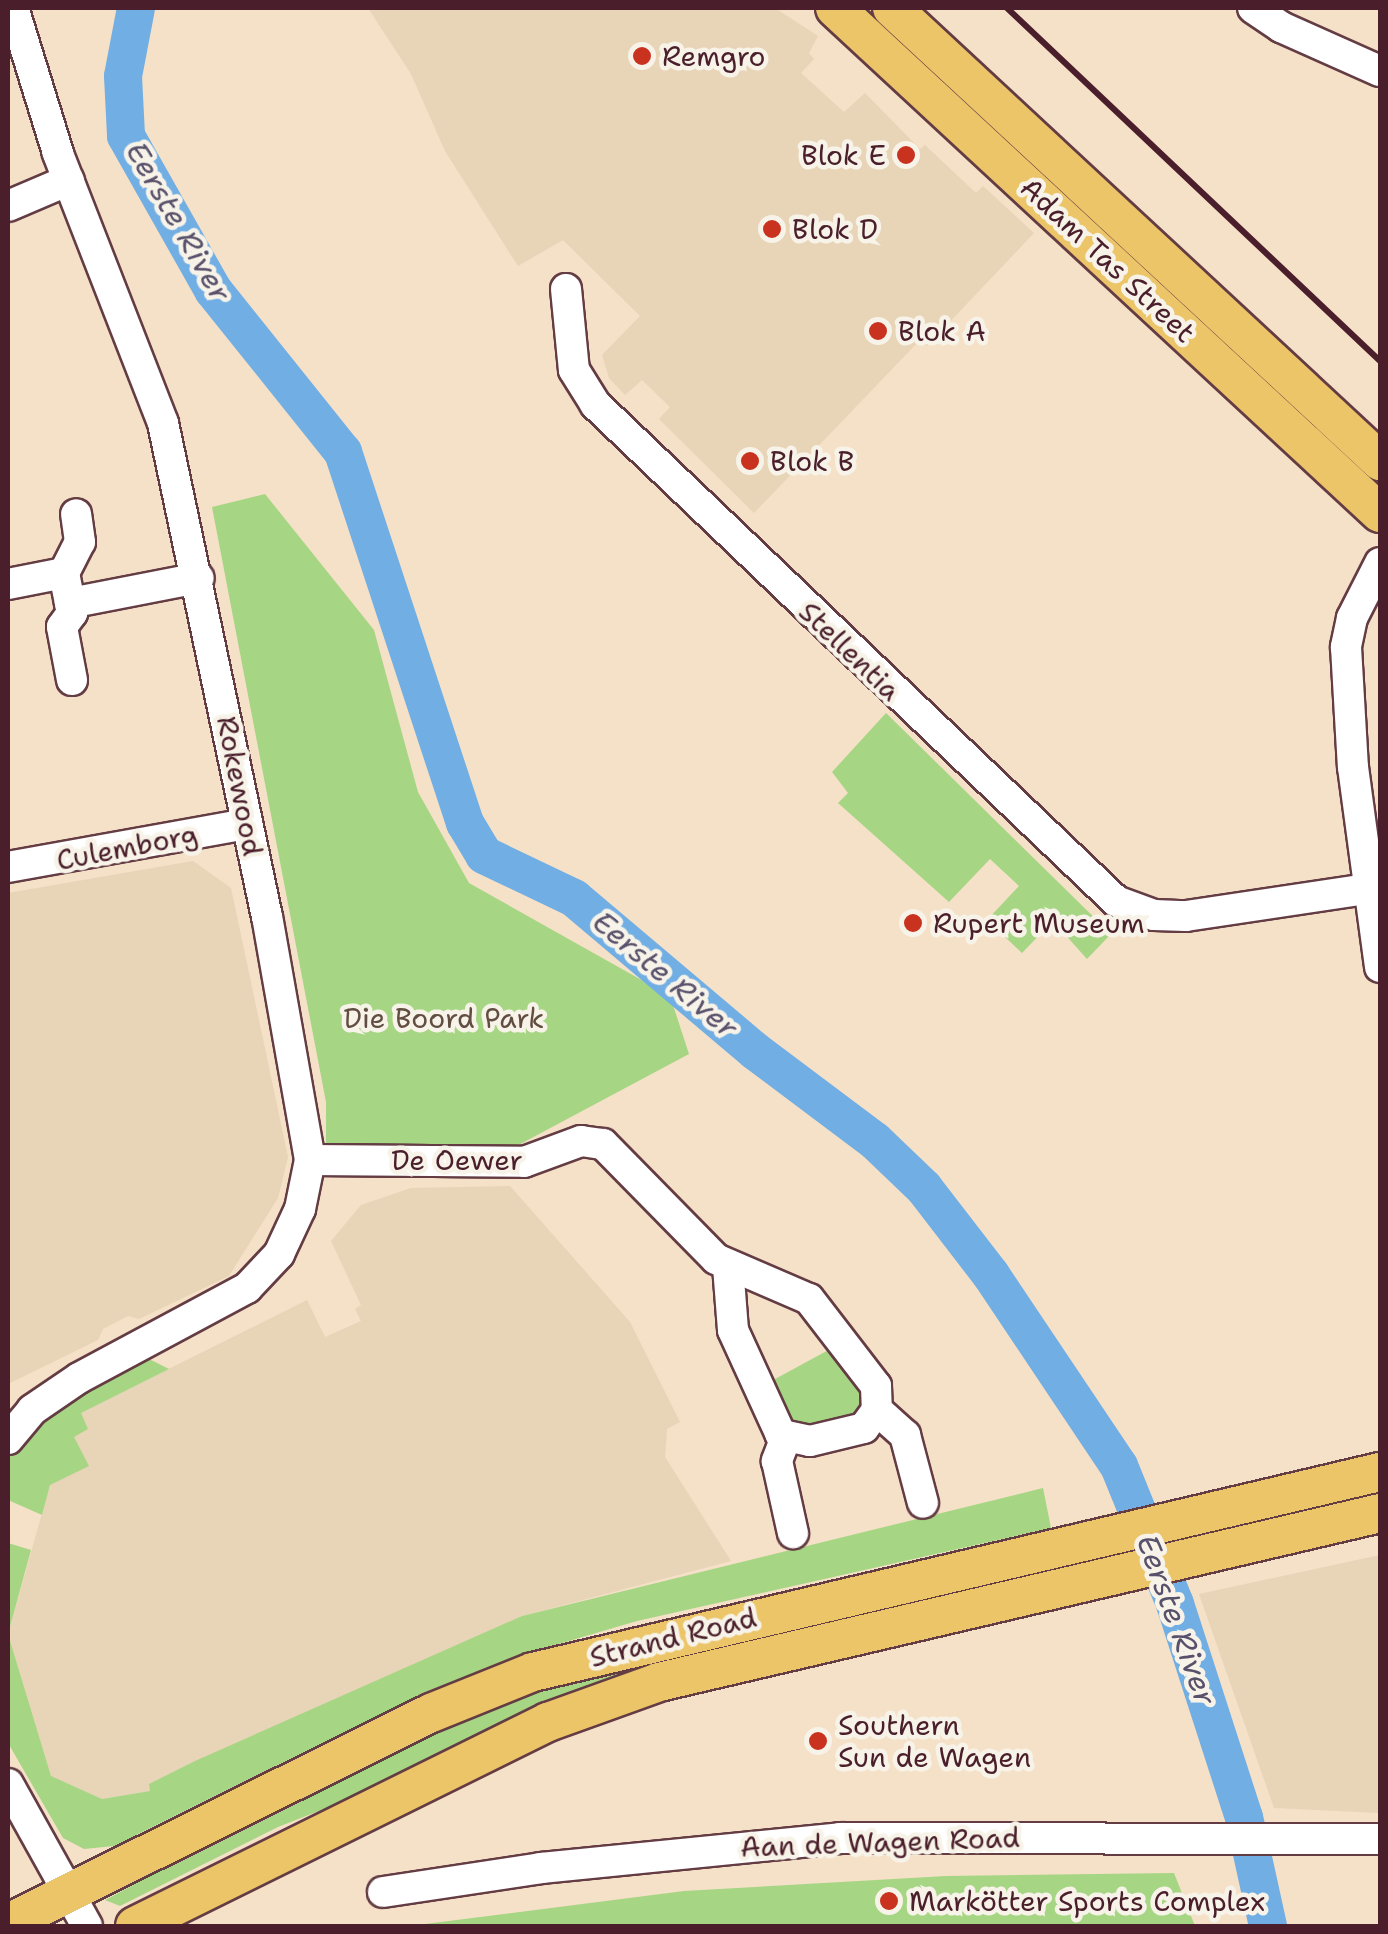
<!DOCTYPE html>
<html>
<head>
<meta charset="utf-8">
<style>
	body { margin:0 }
	#map { position:relative; width:1388px; height:1934px; overflow:hidden; background:#f5e0c8; font-family:"Shantell Sans",sans-serif }
	div>[style] { position:absolute }
	.built>* { inset:0; background:#e8d4b7 }
	.green>* { inset:0; background:#a6d684 }
	.river>* { height:38px; margin:-19px; padding:0 19px; transform-origin:19px; border-radius:19px; background:#71aee3 }
	.roads { filter:drop-shadow(2px 0 #643c43) drop-shadow(-2px 0 #643c43) drop-shadow(0 2px #643c43) drop-shadow(0 -2px #643c43) }
	.minor>* { height:30px; margin:-15px; padding:0 15px; transform-origin:15px; border-radius:15px; background:#fff }
	.major>* { height:38px; margin:-19px; padding:0 19px; transform-origin:19px; border-radius:19px; background:#ecc569 }
	.rail>* { height:6px; margin:-3px; padding:0 3px; transform-origin:3px; border-radius:3px; background:#4a1f2b }
	.dots>* { width:28px; height:28px; translate:-50% -50%; box-sizing:border-box; border:5px solid #f7f3e8; border-radius:50% }
	span { translate:-50% -50%; white-space:nowrap; text-align:center; line-height:1.15; -webkit-text-stroke:9px #f7f3e8; paint-order:stroke }
	.poi-label { font-size:28px; color:#4a1f2b }
	.left { translate:0 -50%; text-align:left }
	.right { translate:-100% -50%; text-align:right }
	.street-label { font-size:28px; color:#4a1f2b }
	.park-label { font-size:28px; color:#614d41 }
	.water-label { font-size:30px; color:#58516b; font-style:italic }
	.frame { position:absolute; inset:0; border:10px solid #4a1f2b; pointer-events:none }
</style>
</head>
<body>
<div id="map">
	<div class="built">
		<i style="clip-path:polygon(368px 8px,775px 8px,818px 36px,809px 53px,814px 59px,801px 73px,844px 112px,865px 93px,920px 149px,925px 145px,976px 193px,983px 186px,1034px 233px,927px 346px,920px 340px,754px 513px,659px 419px,670px 407px,642px 380px,625px 395px,609px 378px,602px 355px,640px 316px,563px 240px,518px 266px,445px 151px,411px 74px)"></i>
		<i style="clip-path:polygon(193px 861px,231px 888px,288px 1157px,278px 1198px,229px 1276px,139px 1319px,128px 1316px,103px 1329px,98px 1340px,8px 1384px,8px 893px)"></i>
		<i style="clip-path:polygon(510px 1186px,630px 1322px,680px 1422px,667px 1429px,665px 1457px,731px 1561px,522px 1616px,150px 1791px,102px 1799px,51px 1777px,8px 1634px,50px 1485px,80px 1413px,307px 1300px,325px 1337px,361px 1321px,355px 1309px,361px 1305px,331px 1241px,361px 1205px,411px 1188px)"></i>
		<i style="clip-path:polygon(1380px 1555px,1380px 1813px,1274px 1808px,1199px 1594px)"></i>
	</div>
	<div class="green">
		<i style="clip-path:polygon(265px 494px,374px 630px,418px 792px,469px 883px,670px 996px,689px 1054px,511px 1149px,326px 1154px,326px 1102px,212px 507px)"></i>
		<i style="clip-path:polygon(886px 713px,1111px 934px,1087px 959px,1053px 921px,1022px 953px,987px 920px,1019px 886px,990px 859px,949px 902px,838px 803px,848px 793px,832px 772px)"></i>
		<i style="clip-path:polygon(834px 1347px,868px 1397px,860px 1421px,798px 1436px,764px 1385px)"></i>
		<i style="clip-path:polygon(147px 1358px,169px 1369px,81px 1413px,88px 1429px,74px 1437px,89px 1466px,50px 1485px,42px 1515px,8px 1500px,8px 1459px,41px 1420px)"></i>
		<i style="clip-path:polygon(1043px 1488px,1051px 1528px,637px 1621px,528px 1653px,425px 1692px,114px 1846px,84px 1849px,63px 1838px,8px 1743px,8px 1543px,31px 1550px,8px 1634px,51px 1776px,102px 1799px,150px 1791px,149px 1784px,195px 1761px,522px 1616px)"></i>
		<i style="clip-path:polygon(1094px 1551px,1098px 1564px,362px 1794px,278px 1827px,120px 1906px,105px 1900px,413px 1737px,536px 1688px)"></i>
		<i style="clip-path:polygon(1174px 1873px,1195px 1926px,409px 1926px,684px 1891px,946px 1876px)"></i>
	</div>
	<div class="river">
		<i style="left:136px;top:8px;width:69px;rotate:100.8deg"></i>
		<i style="left:123px;top:76px;width:60px;rotate:87.1deg"></i>
		<i style="left:126px;top:136px;width:177px;rotate:60.5deg"></i>
		<i style="left:213px;top:290px;width:208px;rotate:51.3deg"></i>
		<i style="left:343px;top:452px;width:391px;rotate:71.8deg"></i>
		<i style="left:465px;top:823px;width:37px;rotate:59deg"></i>
		<i style="left:484px;top:855px;width:100px;rotate:25.5deg"></i>
		<i style="left:574px;top:898px;width:237px;rotate:40.2deg"></i>
		<i style="left:755px;top:1051px;width:150px;rotate:36.9deg"></i>
		<i style="left:875px;top:1141px;width:68px;rotate:43.8deg"></i>
		<i style="left:924px;top:1188px;width:110px;rotate:52.4deg"></i>
		<i style="left:991px;top:1275px;width:230px;rotate:56.2deg"></i>
		<i style="left:1119px;top:1466px;width:149px;rotate:67.9deg"></i>
		<i style="left:1175px;top:1604px;width:224px;rotate:72.1deg"></i>
		<i style="left:1244px;top:1817px;width:112px;rotate:77.6deg"></i>
	</div>
	<div class="roads">
		<div class="minor">
			<i style="left:1253px;top:8px;width:34px;rotate:34deg"></i>
			<i style="left:1281px;top:27px;width:108px;rotate:24deg"></i>
			<i style="left:8px;top:206px;width:66px;rotate:-23.1deg"></i>
			<i style="left:566px;top:289px;width:81px;rotate:84.4deg"></i>
			<i style="left:574px;top:370px;width:40px;rotate:58deg"></i>
			<i style="left:595px;top:404px;width:720px;rotate:43.65deg"></i>
			<i style="left:1116px;top:901px;width:40px;rotate:20.2deg"></i>
			<i style="left:1154px;top:915px;width:32px;rotate:2deg"></i>
			<i style="left:1186px;top:916px;width:196px;rotate:-8.5deg"></i>
			<i style="left:1380px;top:563px;width:62px;rotate:117deg"></i>
			<i style="left:1352px;top:618px;width:30px;rotate:102deg"></i>
			<i style="left:1346px;top:647px;width:120px;rotate:86.7deg"></i>
			<i style="left:1353px;top:767px;width:202px;rotate:82.3deg"></i>
			<i style="left:64px;top:573px;width:35px;rotate:-63deg"></i>
			<i style="left:80px;top:542px;width:28px;rotate:-98deg"></i>
			<i style="left:8px;top:584px;width:57px;rotate:-11.1deg"></i>
			<i style="left:64px;top:573px;width:41px;rotate:78.7deg"></i>
			<i style="left:72px;top:613px;width:17px;rotate:126deg"></i>
			<i style="left:62px;top:627px;width:54px;rotate:79.3deg"></i>
			<i style="left:70px;top:603px;width:131px;rotate:-11deg"></i>
			<i style="left:8px;top:867px;width:243px;rotate:-10.2deg"></i>
			<i style="left:310px;top:1160px;width:214px;rotate:0.5deg"></i>
			<i style="left:524px;top:1162px;width:61px;rotate:-20.2deg"></i>
			<i style="left:581px;top:1141px;width:22px;rotate:8deg"></i>
			<i style="left:603px;top:1144px;width:161px;rotate:45.5deg"></i>
			<i style="left:716px;top:1259px;width:101px;rotate:23.3deg"></i>
			<i style="left:809px;top:1299px;width:110px;rotate:52.4deg"></i>
			<i style="left:876px;top:1386px;width:24px;rotate:88deg"></i>
			<i style="left:877px;top:1410px;width:22px;rotate:126deg"></i>
			<i style="left:864px;top:1428px;width:56px;rotate:166.5deg"></i>
			<i style="left:810px;top:1441px;width:30px;rotate:-168deg"></i>
			<i style="left:781px;top:1435px;width:115px;rotate:-114.6deg"></i>
			<i style="left:733px;top:1330px;width:63px;rotate:-94.5deg"></i>
			<i style="left:877px;top:1410px;width:38px;rotate:42deg"></i>
			<i style="left:905px;top:1435px;width:70px;rotate:75.2deg"></i>
			<i style="left:786px;top:1437px;width:26px;rotate:111deg"></i>
			<i style="left:777px;top:1461px;width:74px;rotate:77.5deg"></i>
			<i style="left:8px;top:1439px;width:38px;rotate:-50deg"></i>
			<i style="left:32px;top:1410px;width:57px;rotate:-34.2deg"></i>
			<i style="left:79px;top:1378px;width:191px;rotate:-28.2deg"></i>
			<i style="left:247px;top:1288px;width:47px;rotate:-46.7deg"></i>
			<i style="left:279px;top:1254px;width:50px;rotate:-65deg"></i>
			<i style="left:300px;top:1209px;width:50px;rotate:-78.5deg"></i>
			<i style="left:310px;top:1160px;width:247px;rotate:-100deg"></i>
			<i style="left:267px;top:917px;width:505px;rotate:-101.89deg"></i>
			<i style="left:163px;top:423px;width:290px;rotate:-111.3deg"></i>
			<i style="left:58px;top:153px;width:152px;rotate:-107.2deg"></i>
			<i style="left:8px;top:1784px;width:162px;rotate:60.9deg"></i>
			<i style="left:383px;top:1892px;width:160px;rotate:-8.6deg"></i>
			<i style="left:541px;top:1868px;width:301px;rotate:-5.7deg"></i>
			<i style="left:840px;top:1838px;width:540px;rotate:0.11deg"></i>
		</div>
		<div class="major">
			<i style="left:835px;top:8px;width:743px;rotate:42.82deg"></i>
			<i style="left:892px;top:8px;width:666px;rotate:42.87deg"></i>
			<i style="left:8px;top:1923px;width:472px;rotate:-26.4deg"></i>
			<i style="left:431px;top:1713px;width:110px;rotate:-21.9deg"></i>
			<i style="left:533px;top:1672px;width:870px;rotate:-13.29deg"></i>
			<i style="left:135px;top:1926px;width:461px;rotate:-26.3deg"></i>
			<i style="left:548px;top:1722px;width:118px;rotate:-19.8deg"></i>
			<i style="left:659px;top:1682px;width:741px;rotate:-13.19deg"></i>
		</div>
	</div>
	<div class="rail">
		<i style="left:1007px;top:8px;width:514px;rotate:43.42deg"></i>
	</div>
	<div class="dots">
		<i style="left:642px;top:56px;background:#c8321e"></i>
		<i style="left:906px;top:155px;background:#c8321e"></i>
		<i style="left:772px;top:229px;background:#c8321e"></i>
		<i style="left:878px;top:331px;background:#c8321e"></i>
		<i style="left:750px;top:461px;background:#c8321e"></i>
		<i style="left:913px;top:923px;background:#c8321e"></i>
		<i style="left:818px;top:1741px;background:#c8321e"></i>
		<i style="left:889px;top:1901px;background:#c8321e"></i>
	</div>
	<div class="poi-label">
		<span class="left" style="left:662px;top:56px">Remgro</span>
		<span class="right" style="left:886px;top:155px">Blok E</span>
		<span class="left" style="left:792px;top:229px">Blok D</span>
		<span class="left" style="left:898px;top:331px">Blok A</span>
		<span class="left" style="left:770px;top:461px">Blok B</span>
		<span class="left" style="left:933px;top:923px">Rupert Museum</span>
		<span class="left" style="left:838px;top:1741px">Southern<br>Sun de Wagen</span>
		<span class="left" style="left:909px;top:1901px">Markötter Sports Complex</span>
	</div>
	<div class="street-label">
		<span style="left:1108px;top:260px;rotate:43deg">Adam Tas Street</span>
		<span style="left:850px;top:651px;rotate:44deg">Stellentia</span>
		<span style="left:240px;top:786px;rotate:79deg">Rokewood</span>
		<span style="left:127px;top:847px;rotate:-11deg">Culemborg</span>
		<span style="left:457px;top:1160px">De Oewer</span>
		<span style="left:673px;top:1637px;rotate:-14deg">Strand Road</span>
		<span style="left:880px;top:1842px;rotate:-2deg">Aan de Wagen Road</span>
	</div>
	<div class="park-label">
		<span style="left:444px;top:1018px">Die Boord Park</span>
	</div>
	<div class="water-label">
		<span style="left:178px;top:222px;rotate:60deg">Eerste River</span>
		<span style="left:665px;top:975px;rotate:40deg">Eerste River</span>
		<span style="left:1176px;top:1620px;rotate:70deg">Eerste River</span>
	</div>
	<div class="frame"></div>
</div>
</body>
</html>
